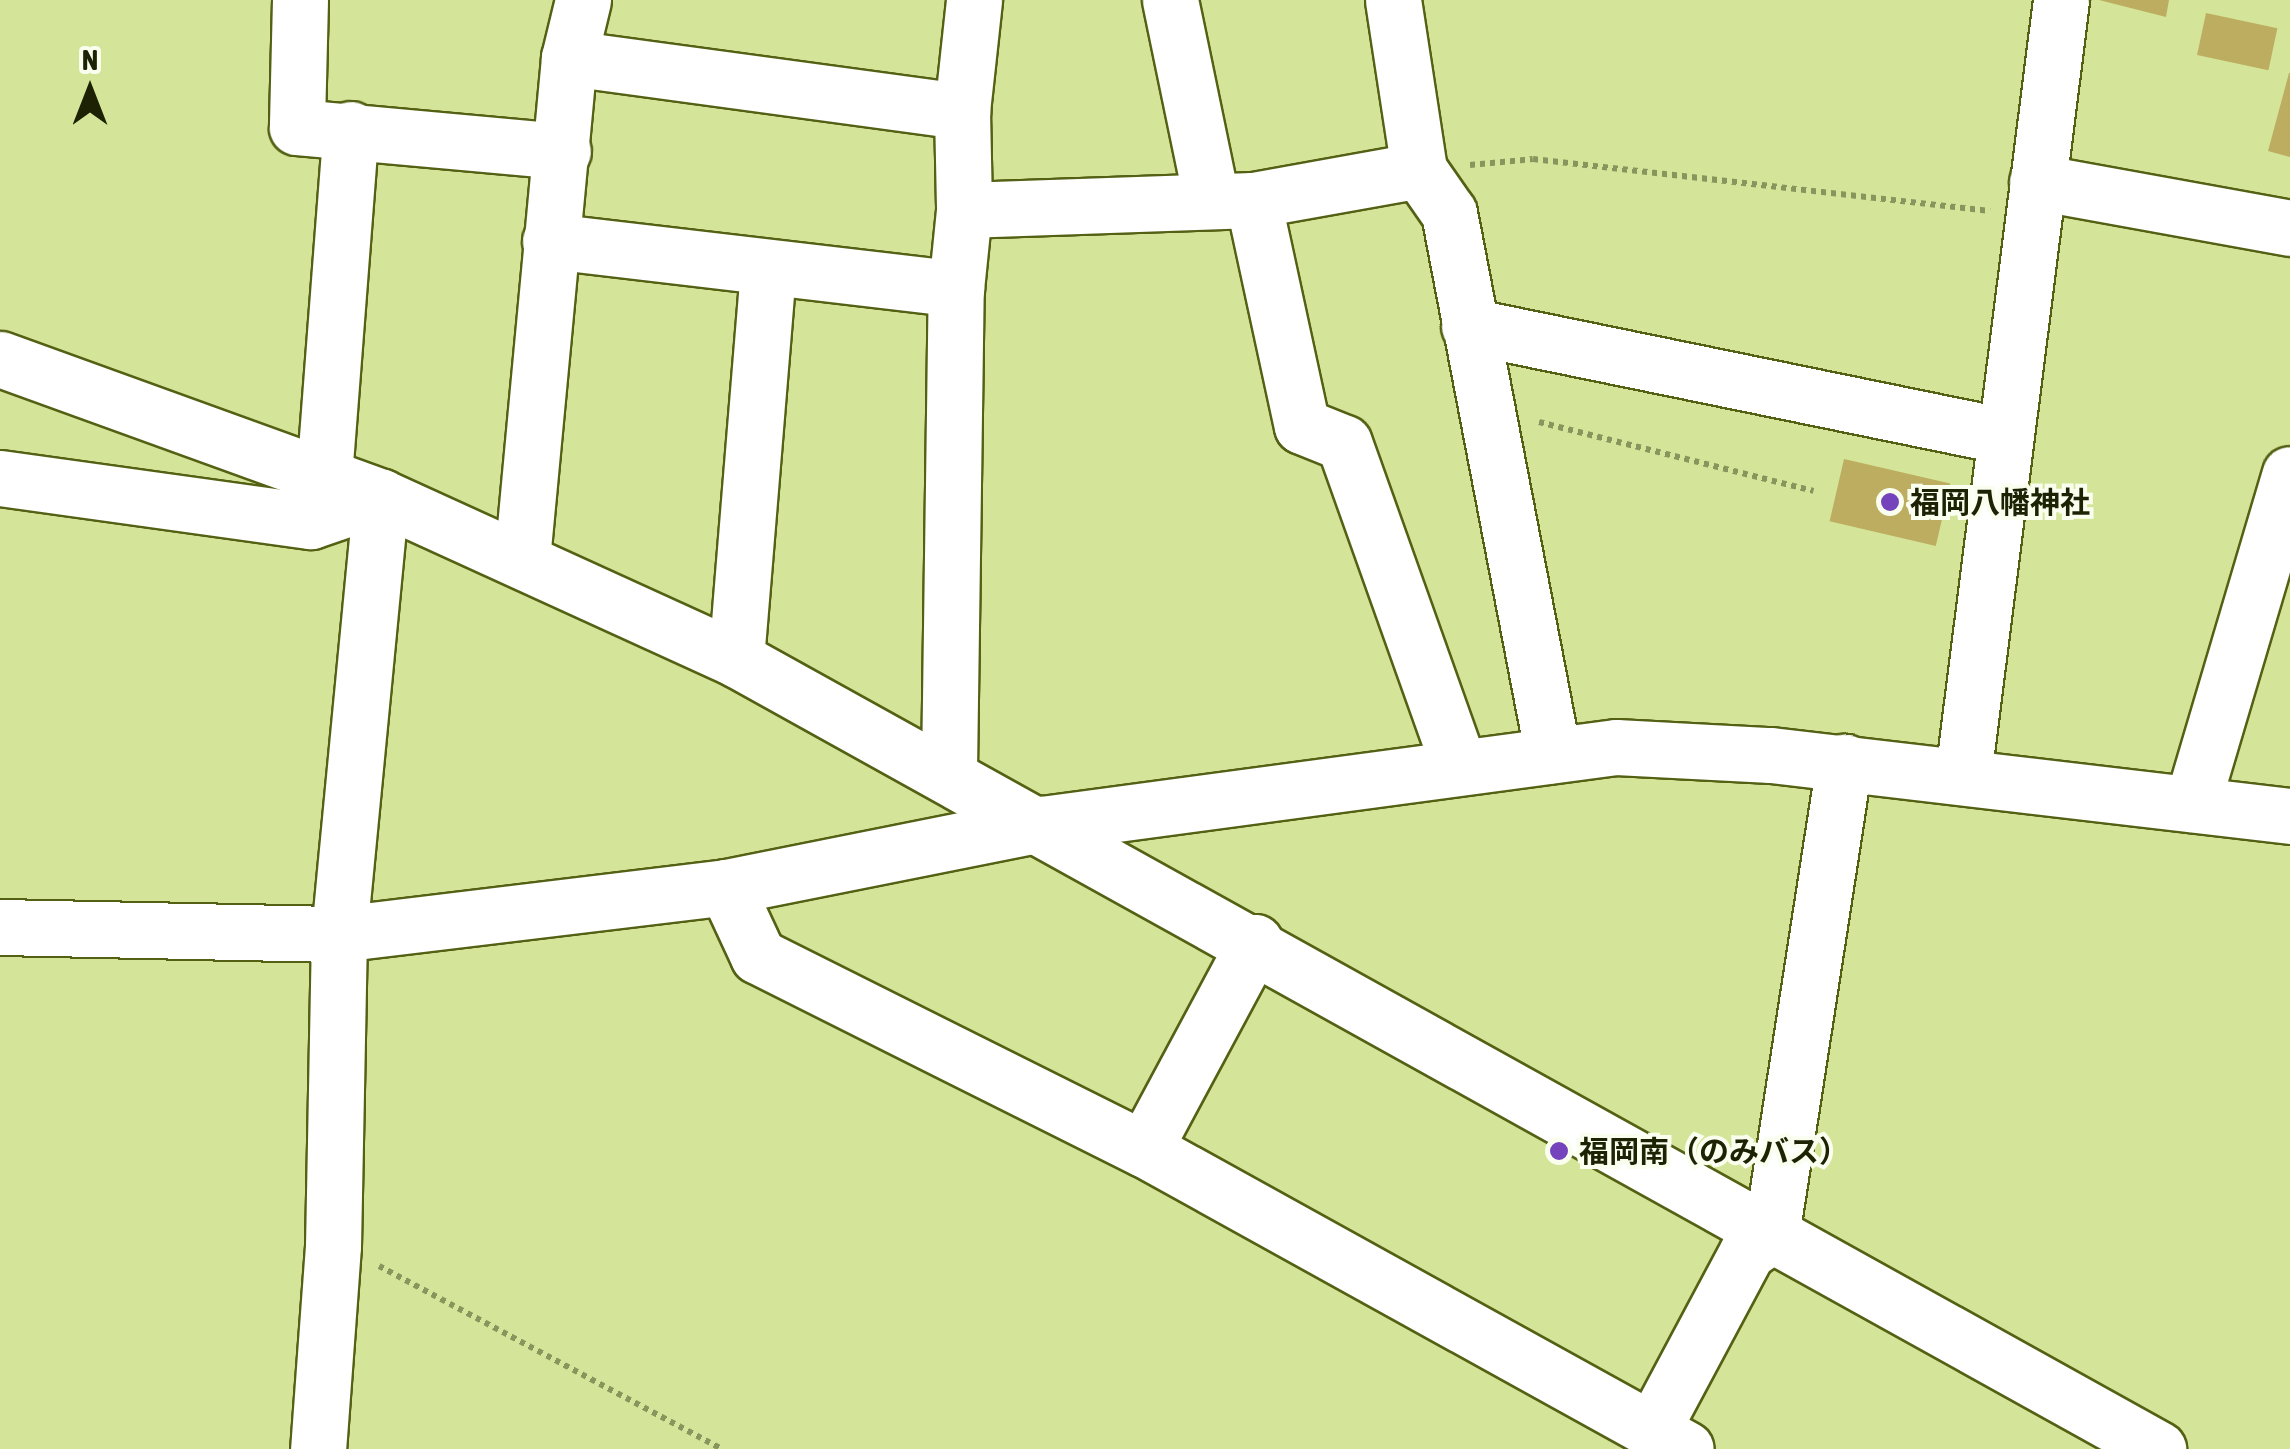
<!DOCTYPE html>
<html>
<head>
<meta charset="utf-8">
<style>
	body { margin:0 }
	#map { position:relative; width:2290px; height:1449px; overflow:hidden; background:#d4e599; font-family:"Asap Condensed","Noto Sans JP",sans-serif }
	div>[style] { position:absolute }
	.building>* { inset:0; background:#bcad60; transform-origin:0 0 }
	.path>* { height:6px; margin-top:-3px; transform-origin:0; background:repeating-linear-gradient(90deg,#89955c 0 5px,transparent 0 10px) }
	.roads { filter:drop-shadow(2px 0 #546114) drop-shadow(-2px 0 #546114) drop-shadow(0 2px #546114) drop-shadow(0 -2px #546114) }
	.minor>* { height:55px; margin:-27.5px; padding:0 27.5px; transform-origin:27.5px; border-radius:27.5px; background:#fff }
	.dots>* { width:28px; height:28px; translate:-50% -50%; box-sizing:border-box; border:5px solid #fafeef; border-radius:50% }
	span { translate:-50% -50%; white-space:nowrap; text-align:center; line-height:1.15; -webkit-text-stroke:8px #fafeef; paint-order:stroke }
	.poi-label { font-size:30px; color:#1c2203; font-weight:700 }
	.left { translate:0 -50%; text-align:left }
	.north { position:absolute; left:40px; top:40px; width:100px; height:100px; -webkit-text-stroke:8px #fafeef; paint-order:stroke; rotate:0deg; font-size:28px; font-weight:700; line-height:40px; text-align:center; color:#1c2203 }
	.north::after { content:''; display:block; margin:auto; width:35px; height:45px; background:#1c2203; clip-path:polygon(50% 0,100% 100%,50% 72%,0 100%) }
</style>
</head>
<body>
<div id="map">
	<div class="building">
		<i style="clip-path:polygon(2099px 0,2169px 0,2166px 17px)"></i>
		<i style="left:2206px;top:13px;width:73px;height:43px;rotate:12deg"></i>
		<i style="clip-path:polygon(2289px 73px,2290px 73px,2290px 157px,2268px 151px)"></i>
		<i style="left:1844px;top:459px;width:109px;height:64px;rotate:13deg"></i>
	</div>
	<div class="path">
		<i style="left:1470px;top:165px;width:63px;rotate:-5.4deg"></i>
		<i style="left:1533px;top:159px;width:460px;rotate:6.5deg"></i>
		<i style="left:1539px;top:422px;width:283px;rotate:14.1deg"></i>
		<i style="left:379px;top:1266px;width:389px;rotate:28.1deg"></i>
	</div>
	<div class="roads">
		<div class="minor">
			<i style="left:300px;top:0;width:127px;rotate:91.4deg"></i>
			<i style="left:297px;top:127px;width:267px;rotate:5.2deg"></i>
			<i style="left:1170px;top:0;width:202px;rotate:78.3deg"></i>
			<i style="left:1393px;top:0;width:172px;rotate:81.3deg"></i>
			<i style="left:1419px;top:170px;width:52px;rotate:55.1deg"></i>
			<i style="left:1449px;top:213px;width:552px;rotate:79.14deg"></i>
			<i style="left:569px;top:58px;width:397px;rotate:7.7deg"></i>
			<i style="left:962px;top:111px;width:99px;rotate:88.8deg"></i>
			<i style="left:964px;top:210px;width:289px;rotate:-2deg"></i>
			<i style="left:1253px;top:200px;width:169px;rotate:-10.2deg"></i>
			<i style="left:962px;top:111px;width:112px;rotate:-83.8deg"></i>
			<i style="left:2037px;top:182px;width:257px;rotate:10.3deg"></i>
			<i style="left:1253px;top:200px;width:231px;rotate:77.8deg"></i>
			<i style="left:1302px;top:426px;width:45px;rotate:22deg"></i>
			<i style="left:1344px;top:443px;width:341px;rotate:70.4deg"></i>
			<i style="left:550px;top:241px;width:409px;rotate:6.7deg"></i>
			<i style="left:1469px;top:326px;width:547px;rotate:11.6deg"></i>
			<i style="left:0;top:359px;width:405px;rotate:19.9deg"></i>
			<i style="left:381px;top:497px;width:390px;rotate:24.5deg"></i>
			<i style="left:736px;top:659px;width:1627px;rotate:29.05deg"></i>
			<i style="left:324px;top:476px;width:348px;rotate:-85.6deg"></i>
			<i style="left:0;top:478px;width:314px;rotate:7.9deg"></i>
			<i style="left:311px;top:521px;width:74px;rotate:-18.9deg"></i>
			<i style="left:381px;top:497px;width:439px;rotate:95.5deg"></i>
			<i style="left:339px;top:934px;width:312px;rotate:91.1deg"></i>
			<i style="left:333px;top:1246px;width:204px;rotate:94.2deg"></i>
			<i style="left:522px;top:559px;width:503px;rotate:-84.64deg"></i>
			<i style="left:569px;top:58px;width:60px;rotate:-76.4deg"></i>
			<i style="left:736px;top:659px;width:392px;rotate:-85.3deg"></i>
			<i style="left:949px;top:771px;width:482px;rotate:-89.2deg"></i>
			<i style="left:956px;top:289px;width:79px;rotate:-84.2deg"></i>
			<i style="left:1963px;top:775px;width:781px;rotate:-82.79deg"></i>
			<i style="left:2192px;top:804px;width:344px;rotate:-73.5deg"></i>
			<i style="left:726px;top:887px;width:76px;rotate:65.1deg"></i>
			<i style="left:758px;top:956px;width:432px;rotate:26.6deg"></i>
			<i style="left:1144px;top:1149px;width:619px;rotate:28.96deg"></i>
			<i style="left:0;top:927px;width:339px;rotate:1.2deg"></i>
			<i style="left:339px;top:934px;width:390px;rotate:-6.9deg"></i>
			<i style="left:726px;top:887px;width:322px;rotate:-11.3deg"></i>
			<i style="left:1042px;top:824px;width:579px;rotate:-7.64deg"></i>
			<i style="left:1616px;top:747px;width:155px;rotate:3deg"></i>
			<i style="left:1771px;top:755px;width:523px;rotate:6.7deg"></i>
			<i style="left:1144px;top:1149px;width:235px;rotate:-61.8deg"></i>
			<i style="left:1652px;top:1430px;width:202px;rotate:-61.9deg"></i>
			<i style="left:1747px;top:1252px;width:29px;rotate:-35deg"></i>
			<i style="left:1771px;top:1235px;width:479px;rotate:-81.2deg"></i>
		</div>
	</div>
	<div class="dots">
		<i style="left:1890px;top:502px;background:#7544bc"></i>
		<i style="left:1559px;top:1151px;background:#7544bc"></i>
	</div>
	<div class="poi-label">
		<span class="left" style="left:1910px;top:502px">福岡八幡神社</span>
		<span class="left" style="left:1579px;top:1151px">福岡南（のみバス）</span>
	</div>
	<div class="north">N</div>
</div>
</body>
</html>
